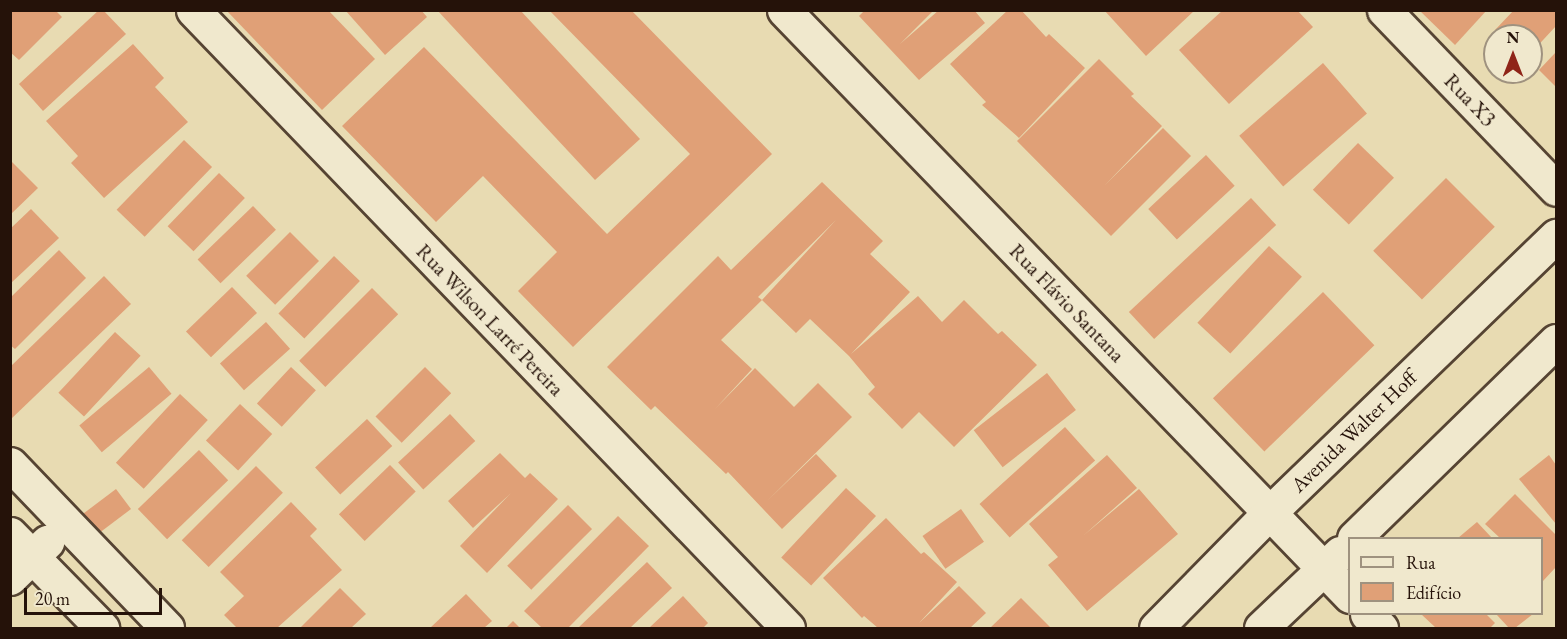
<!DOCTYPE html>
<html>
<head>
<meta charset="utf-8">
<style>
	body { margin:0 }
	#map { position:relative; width:1567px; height:639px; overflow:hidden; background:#e8dbb2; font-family:"EB Garamond",serif }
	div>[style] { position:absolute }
	.building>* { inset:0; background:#e0a077; transform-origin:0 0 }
	.roads { filter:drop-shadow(2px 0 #564433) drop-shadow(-2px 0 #564433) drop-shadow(0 2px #564433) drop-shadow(0 -2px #564433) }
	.minor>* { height:33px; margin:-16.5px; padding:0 16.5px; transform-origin:16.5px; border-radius:16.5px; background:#f0e8cd }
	span { translate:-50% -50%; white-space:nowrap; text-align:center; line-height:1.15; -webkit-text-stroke:5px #f0e8cd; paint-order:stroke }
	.street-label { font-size:21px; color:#251209 }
	.frame { position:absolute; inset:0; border:12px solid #251209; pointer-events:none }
	.legend { position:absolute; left:1348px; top:537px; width:195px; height:78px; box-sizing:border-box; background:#f0e8cd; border:2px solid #9f927f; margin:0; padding:8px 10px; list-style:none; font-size:18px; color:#251209 }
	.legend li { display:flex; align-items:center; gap:12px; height:30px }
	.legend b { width:30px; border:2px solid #9f927f }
	.north { position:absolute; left:1483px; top:24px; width:60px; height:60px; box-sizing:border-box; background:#f0e8cd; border:2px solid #9f927f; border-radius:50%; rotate:0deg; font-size:16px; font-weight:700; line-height:24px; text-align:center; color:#251209 }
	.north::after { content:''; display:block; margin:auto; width:21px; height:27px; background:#8f2418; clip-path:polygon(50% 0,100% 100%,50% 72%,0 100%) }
	.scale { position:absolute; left:24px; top:588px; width:138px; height:27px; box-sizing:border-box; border:3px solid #251209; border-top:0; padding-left:8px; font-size:18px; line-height:21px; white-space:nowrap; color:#251209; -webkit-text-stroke:4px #f0e8cd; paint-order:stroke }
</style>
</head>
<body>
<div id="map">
	<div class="building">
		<i style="clip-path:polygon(10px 10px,55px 10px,62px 17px,19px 60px,10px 52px)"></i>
		<i style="clip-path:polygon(99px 10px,103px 10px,126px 34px,43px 111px,19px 84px)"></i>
		<i style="clip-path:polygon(226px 10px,328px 10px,375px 59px,322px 110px)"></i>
		<i style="clip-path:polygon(345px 10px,421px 10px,427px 17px,385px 55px)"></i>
		<i style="clip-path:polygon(437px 10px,520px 10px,640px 139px,595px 180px)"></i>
		<i style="clip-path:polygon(549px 10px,631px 10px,772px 154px,573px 347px,518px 291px,557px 252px,483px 176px,436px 222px,342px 126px,424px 47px,607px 234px,690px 154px)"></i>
		<i style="clip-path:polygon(865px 10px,934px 10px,900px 44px,939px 10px,974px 10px,985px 23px,919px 80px,859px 16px)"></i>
		<i style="clip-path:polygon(1008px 10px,1021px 10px,1046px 37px,1049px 34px,1085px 68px,1019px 138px,982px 105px,986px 102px,950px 64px)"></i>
		<i style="clip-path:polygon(1104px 10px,1195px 10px,1146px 56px)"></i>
		<i style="clip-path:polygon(1223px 10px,1297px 10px,1313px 27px,1229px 104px,1179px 50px)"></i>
		<i style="clip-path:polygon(1419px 10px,1487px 10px,1455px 45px)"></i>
		<i style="clip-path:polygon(1514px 10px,1556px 10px,1556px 26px,1531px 53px,1531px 36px,1501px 36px,1495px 30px)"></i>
		<i style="clip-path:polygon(133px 44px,164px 78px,155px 87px,188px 122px,104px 198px,71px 163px,78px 156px,46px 121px)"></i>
		<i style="clip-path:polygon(1556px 52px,1556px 87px,1539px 70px)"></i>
		<i style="clip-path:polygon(1099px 59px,1134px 94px,1131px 96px,1162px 126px,1105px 185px,1163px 128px,1191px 156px,1111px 236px,1017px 141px)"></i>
		<i style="left:1323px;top:63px;width:67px;height:111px;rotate:49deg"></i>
		<i style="left:184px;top:140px;width:39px;height:97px;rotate:44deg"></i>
		<i style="left:1358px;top:143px;width:50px;height:65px;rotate:44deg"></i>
		<i style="left:1206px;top:155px;width:42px;height:79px;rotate:47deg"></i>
		<i style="clip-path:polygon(10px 160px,38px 188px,10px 215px)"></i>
		<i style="left:219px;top:173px;width:36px;height:74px;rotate:44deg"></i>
		<i style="left:1446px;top:178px;width:69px;height:103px;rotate:45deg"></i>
		<i style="clip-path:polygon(822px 182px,883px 241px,870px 254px,910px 292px,851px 354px,918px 296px,942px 322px,964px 300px,998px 334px,1002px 331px,1037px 365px,954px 447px,919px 412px,902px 429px,868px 394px,875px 387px,849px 356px,810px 319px,796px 333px,762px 300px,836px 220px,758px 297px,762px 300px,721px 340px,752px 369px,715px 409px,755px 368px,794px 407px,818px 383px,852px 417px,767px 501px,816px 454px,837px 476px,782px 529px,728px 472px,726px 474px,655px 406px,651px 410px,607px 367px,718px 256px,731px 270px)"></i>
		<i style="left:1251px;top:198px;width:37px;height:167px;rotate:47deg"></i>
		<i style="left:253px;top:206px;width:33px;height:77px;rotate:46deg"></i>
		<i style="clip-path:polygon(31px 209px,59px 238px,10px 284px,10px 229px)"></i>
		<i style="left:290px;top:232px;width:41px;height:62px;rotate:45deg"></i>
		<i style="left:1269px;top:246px;width:45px;height:105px;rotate:43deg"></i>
		<i style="clip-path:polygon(59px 250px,86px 278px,15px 349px,10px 345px,10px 298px)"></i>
		<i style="left:334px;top:256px;width:36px;height:80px;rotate:44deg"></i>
		<i style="clip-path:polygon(104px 276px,131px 304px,10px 420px,10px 367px)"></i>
		<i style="left:232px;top:287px;width:36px;height:64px;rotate:46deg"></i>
		<i style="left:372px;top:288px;width:37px;height:103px;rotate:45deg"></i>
		<i style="left:1323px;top:292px;width:74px;height:153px;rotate:46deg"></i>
		<i style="left:266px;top:322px;width:36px;height:62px;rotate:48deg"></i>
		<i style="left:115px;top:332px;width:35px;height:83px;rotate:43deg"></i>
		<i style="left:149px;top:367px;width:35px;height:91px;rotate:50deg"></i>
		<i style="left:291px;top:367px;width:34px;height:50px;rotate:43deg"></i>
		<i style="left:425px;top:367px;width:37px;height:70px;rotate:45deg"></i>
		<i style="left:1047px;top:373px;width:47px;height:93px;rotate:52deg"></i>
		<i style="left:180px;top:394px;width:38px;height:94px;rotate:43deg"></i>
		<i style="left:240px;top:404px;width:44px;height:50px;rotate:43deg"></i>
		<i style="left:450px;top:414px;width:37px;height:71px;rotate:47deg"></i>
		<i style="left:367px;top:419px;width:37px;height:71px;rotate:47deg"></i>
		<i style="left:1065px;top:427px;width:45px;height:115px;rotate:48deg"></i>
		<i style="left:199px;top:450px;width:42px;height:85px;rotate:46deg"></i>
		<i style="clip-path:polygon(500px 453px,525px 478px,530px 473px,558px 499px,487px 573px,460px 546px,511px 493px,473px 528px,448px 501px)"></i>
		<i style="clip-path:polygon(1107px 455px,1137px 488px,1084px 535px,1139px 489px,1178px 534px,1087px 611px,1048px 565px,1058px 557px,1029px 524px)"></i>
		<i style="clip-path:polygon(1549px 455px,1556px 465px,1556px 524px,1519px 479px)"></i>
		<i style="left:390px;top:465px;width:37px;height:71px;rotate:46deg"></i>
		<i style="left:256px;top:466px;width:38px;height:105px;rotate:45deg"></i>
		<i style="left:846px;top:488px;width:41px;height:95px;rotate:43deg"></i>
		<i style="left:116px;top:489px;width:25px;height:42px;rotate:53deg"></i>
		<i style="clip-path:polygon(1515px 494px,1556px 535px,1556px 567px,1543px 581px,1542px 538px,1500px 538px,1485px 524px)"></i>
		<i style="clip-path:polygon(291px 502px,317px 529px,310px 536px,342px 570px,277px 628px,237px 628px,224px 615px,244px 596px,220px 572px)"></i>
		<i style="left:568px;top:505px;width:34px;height:86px;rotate:45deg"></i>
		<i style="left:961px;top:509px;width:40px;height:47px;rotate:55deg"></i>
		<i style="clip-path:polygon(618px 516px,649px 546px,568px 628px,542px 628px,524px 611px)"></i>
		<i style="clip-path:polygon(886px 518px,921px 554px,924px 552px,957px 582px,919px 623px,959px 586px,986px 613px,970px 628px,878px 628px,864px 616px,862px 618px,823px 578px)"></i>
		<i style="clip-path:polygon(1477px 522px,1492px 538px,1458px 538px)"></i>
		<i style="clip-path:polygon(647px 562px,672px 588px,630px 628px,578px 628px)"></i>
		<i style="clip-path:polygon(340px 588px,366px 614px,351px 628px,300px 628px)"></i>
		<i style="clip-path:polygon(466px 594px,492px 621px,484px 628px,430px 628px)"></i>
		<i style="clip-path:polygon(683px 596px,708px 623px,703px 628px,649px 628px)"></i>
		<i style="clip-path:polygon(1021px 598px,1050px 627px,1048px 628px,990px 628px)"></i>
		<i style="clip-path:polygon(1421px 614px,1486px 614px,1495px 623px,1490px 628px,1436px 628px)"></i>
		<i style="clip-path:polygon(1496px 614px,1533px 614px,1515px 628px,1509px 628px)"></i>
		<i style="clip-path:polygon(513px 621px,520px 628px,506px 628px)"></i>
	</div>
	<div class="roads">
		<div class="minor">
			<i style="left:193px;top:10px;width:858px;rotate:46.09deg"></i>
			<i style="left:784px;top:10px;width:815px;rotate:45.99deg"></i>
			<i style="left:1384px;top:10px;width:248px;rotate:46.1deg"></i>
			<i style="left:10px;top:464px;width:227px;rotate:46.2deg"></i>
			<i style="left:10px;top:534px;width:132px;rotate:45.6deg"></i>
			<i style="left:1354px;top:538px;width:282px;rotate:-44.3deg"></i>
			<i style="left:10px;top:578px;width:52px;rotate:-44.2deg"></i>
			<i style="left:1367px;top:614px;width:20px;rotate:45deg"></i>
			<i style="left:1156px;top:628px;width:161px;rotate:-45.5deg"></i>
			<i style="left:1269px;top:513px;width:399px;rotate:-44deg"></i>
			<i style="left:1261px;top:628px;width:109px;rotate:-43.5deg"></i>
		</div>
	</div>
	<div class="street-label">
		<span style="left:1470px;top:100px;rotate:46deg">Rua X3</span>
		<span style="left:1067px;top:303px;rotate:46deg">Rua Flávio Santana</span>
		<span style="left:490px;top:320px;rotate:46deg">Rua Wilson Larré Pereira</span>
		<span style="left:1354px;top:431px;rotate:-44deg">Avenida Walter Hoff</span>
	</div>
	<div class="frame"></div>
	<ul class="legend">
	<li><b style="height:8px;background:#f0e8cd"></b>Rua</li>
	<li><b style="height:16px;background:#e0a077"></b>Edifício</li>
	</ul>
	<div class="north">N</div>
	<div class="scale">20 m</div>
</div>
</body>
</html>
